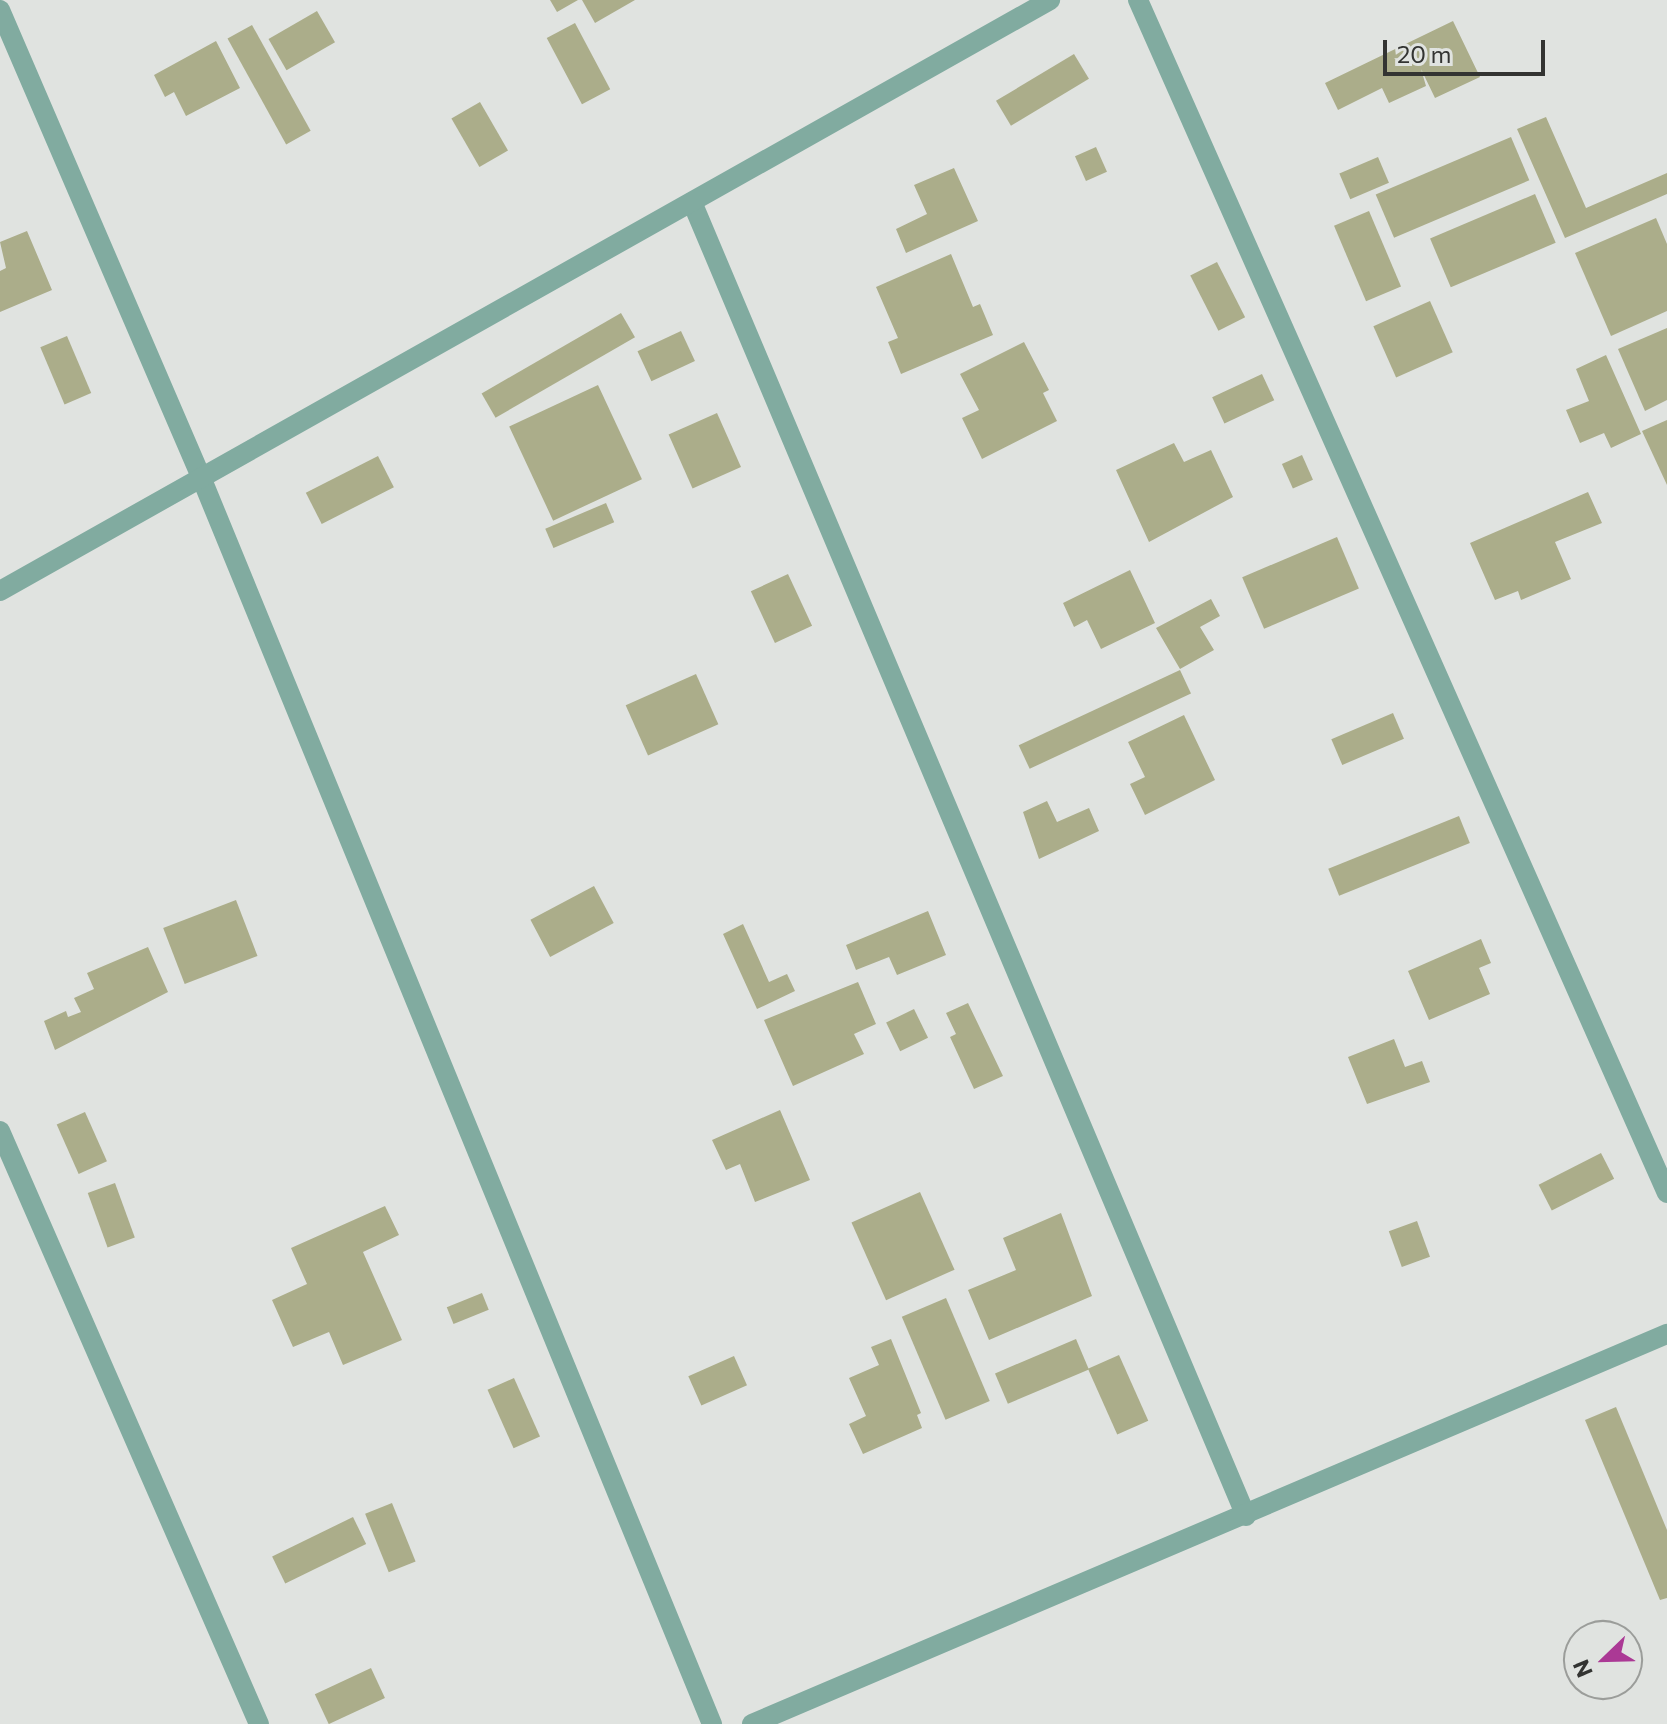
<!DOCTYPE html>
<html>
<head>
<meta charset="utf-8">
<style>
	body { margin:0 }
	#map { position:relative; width:1667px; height:1724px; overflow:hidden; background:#e0e3e0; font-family:Commissioner,sans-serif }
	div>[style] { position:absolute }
	.building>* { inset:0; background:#abad8a; transform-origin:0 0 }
	.street>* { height:20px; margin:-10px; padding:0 10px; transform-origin:10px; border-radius:10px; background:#81aba0 }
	span { translate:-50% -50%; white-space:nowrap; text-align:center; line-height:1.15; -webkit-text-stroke:7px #e0e3e0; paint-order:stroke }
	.north { position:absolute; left:1563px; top:1620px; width:80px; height:80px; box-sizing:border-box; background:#e0e3e0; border:2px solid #9b9d9a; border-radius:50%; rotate:247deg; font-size:22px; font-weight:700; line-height:32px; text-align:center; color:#333432 }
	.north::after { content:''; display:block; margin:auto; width:28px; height:36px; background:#ab3995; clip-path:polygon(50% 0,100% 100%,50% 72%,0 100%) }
	.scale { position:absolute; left:1383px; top:40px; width:162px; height:36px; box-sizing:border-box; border:4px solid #333432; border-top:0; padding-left:10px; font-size:24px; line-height:28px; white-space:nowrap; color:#333432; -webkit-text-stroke:6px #e0e3e0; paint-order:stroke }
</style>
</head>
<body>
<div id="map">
	<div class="building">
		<i style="clip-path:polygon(550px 0,578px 0,557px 12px)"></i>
		<i style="clip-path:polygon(582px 0,635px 0,595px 23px)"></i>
		<i style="left:317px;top:11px;width:36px;height:56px;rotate:60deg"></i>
		<i style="clip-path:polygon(1453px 21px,1480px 77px,1435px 98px,1421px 69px,1426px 86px,1389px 103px,1382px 88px,1338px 110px,1325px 83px)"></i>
		<i style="left:575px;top:23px;width:75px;height:32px;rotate:62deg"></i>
		<i style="left:252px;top:25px;width:121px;height:28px;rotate:61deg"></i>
		<i style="clip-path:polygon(216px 41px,240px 88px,186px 116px,174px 92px,165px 97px,154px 75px)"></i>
		<i style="left:1074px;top:54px;width:29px;height:91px;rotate:59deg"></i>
		<i style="left:480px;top:102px;width:56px;height:33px;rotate:60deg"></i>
		<i style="clip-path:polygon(1546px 117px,1586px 208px,1667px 173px,1667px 194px,1565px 238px,1517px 129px)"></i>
		<i style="left:1511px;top:137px;width:47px;height:147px;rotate:67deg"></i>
		<i style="left:1096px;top:147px;width:27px;height:23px;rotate:66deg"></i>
		<i style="left:1378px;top:157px;width:28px;height:42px;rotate:67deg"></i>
		<i style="clip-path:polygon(954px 168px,978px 221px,906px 253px,896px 229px,927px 214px,914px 185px)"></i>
		<i style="left:1535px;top:194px;width:53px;height:114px;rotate:67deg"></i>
		<i style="left:1369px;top:211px;width:82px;height:38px;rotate:67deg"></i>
		<i style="clip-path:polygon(1656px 218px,1667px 244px,1667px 311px,1611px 336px,1575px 253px)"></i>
		<i style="clip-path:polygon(27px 231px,52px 290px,0 312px,0 271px,6px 268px,0 242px)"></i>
		<i style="clip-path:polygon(951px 254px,973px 307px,980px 304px,993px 335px,901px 374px,888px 342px,898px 338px,876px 287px)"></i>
		<i style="left:1217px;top:262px;width:62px;height:30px;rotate:63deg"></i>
		<i style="left:1430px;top:301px;width:56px;height:62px;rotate:66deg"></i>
		<i style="left:621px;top:313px;width:28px;height:161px;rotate:60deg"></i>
		<i style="clip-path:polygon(1667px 328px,1667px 400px,1645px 411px,1618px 349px)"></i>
		<i style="left:681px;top:331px;width:33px;height:48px;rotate:65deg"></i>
		<i style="left:67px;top:336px;width:62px;height:29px;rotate:67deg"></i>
		<i style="clip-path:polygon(1024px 342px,1049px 390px,1043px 393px,1057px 421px,982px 459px,962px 418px,979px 410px,960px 374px)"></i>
		<i style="clip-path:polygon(1606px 355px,1641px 434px,1611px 448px,1604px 433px,1580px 443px,1566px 410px,1589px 401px,1576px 369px)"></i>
		<i style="left:1262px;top:374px;width:29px;height:55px;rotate:65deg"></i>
		<i style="left:598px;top:385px;width:104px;height:98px;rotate:65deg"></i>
		<i style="left:717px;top:413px;width:59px;height:53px;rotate:66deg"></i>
		<i style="clip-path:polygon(1667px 420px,1667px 485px,1642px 431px)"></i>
		<i style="clip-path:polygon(1174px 443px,1184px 462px,1211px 450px,1233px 497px,1149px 542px,1116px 470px)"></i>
		<i style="left:1302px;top:455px;width:27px;height:22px;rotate:66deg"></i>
		<i style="left:378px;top:456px;width:35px;height:81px;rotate:63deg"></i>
		<i style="clip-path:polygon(1588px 492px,1602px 523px,1555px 542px,1571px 579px,1521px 600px,1518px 591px,1495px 600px,1470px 543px)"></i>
		<i style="left:606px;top:503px;width:21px;height:66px;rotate:67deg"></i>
		<i style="left:1337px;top:537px;width:56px;height:103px;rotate:67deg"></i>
		<i style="clip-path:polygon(1130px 570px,1155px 623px,1101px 649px,1087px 620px,1074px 627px,1063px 603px)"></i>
		<i style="left:788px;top:574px;width:57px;height:41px;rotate:65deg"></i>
		<i style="clip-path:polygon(1211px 599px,1220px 616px,1200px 627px,1214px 650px,1180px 669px,1156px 628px)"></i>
		<i style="left:1180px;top:670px;width:26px;height:178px;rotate:65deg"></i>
		<i style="left:696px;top:674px;width:55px;height:77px;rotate:66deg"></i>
		<i style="left:1393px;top:713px;width:28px;height:67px;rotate:67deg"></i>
		<i style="clip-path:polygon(1184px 715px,1215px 780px,1145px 815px,1130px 784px,1145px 777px,1128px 742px)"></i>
		<i style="clip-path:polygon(1047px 801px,1057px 822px,1089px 808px,1099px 831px,1039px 859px,1023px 812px)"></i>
		<i style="left:1459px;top:816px;width:29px;height:141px;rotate:68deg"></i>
		<i style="left:594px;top:886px;width:42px;height:72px;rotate:62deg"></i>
		<i style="left:236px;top:900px;width:60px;height:78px;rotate:69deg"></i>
		<i style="clip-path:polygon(928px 911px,946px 955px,897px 975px,889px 957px,856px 970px,846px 945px)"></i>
		<i style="clip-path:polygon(743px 924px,769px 982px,787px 974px,795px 991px,757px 1009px,723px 934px)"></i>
		<i style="clip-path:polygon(1481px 939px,1491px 963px,1479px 968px,1490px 994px,1429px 1020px,1408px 971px)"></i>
		<i style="clip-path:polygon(148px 947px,168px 992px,55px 1050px,44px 1021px,66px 1011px,68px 1017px,81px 1012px,74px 998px,94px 989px,87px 973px)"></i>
		<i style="clip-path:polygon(858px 982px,876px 1024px,854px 1034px,864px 1054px,793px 1086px,764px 1020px)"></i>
		<i style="clip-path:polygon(968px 1003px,1003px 1076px,974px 1089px,950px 1037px,956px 1034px,946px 1013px)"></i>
		<i style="left:914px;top:1009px;width:32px;height:31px;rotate:64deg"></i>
		<i style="clip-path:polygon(1394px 1039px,1405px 1067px,1422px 1061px,1430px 1082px,1367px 1104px,1348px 1057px)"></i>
		<i style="clip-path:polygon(780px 1110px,810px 1180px,755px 1202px,740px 1164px,726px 1170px,712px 1140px)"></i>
		<i style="left:85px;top:1112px;width:54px;height:31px;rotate:66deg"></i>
		<i style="left:1601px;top:1153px;width:29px;height:70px;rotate:63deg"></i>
		<i style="left:115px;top:1183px;width:58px;height:29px;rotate:70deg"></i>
		<i style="left:920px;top:1192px;width:85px;height:75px;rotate:66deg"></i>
		<i style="clip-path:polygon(385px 1206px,399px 1235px,363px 1252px,402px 1340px,343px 1365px,329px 1332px,293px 1347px,272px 1300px,307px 1284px,291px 1248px)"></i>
		<i style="clip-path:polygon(1061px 1213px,1092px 1296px,989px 1340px,968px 1290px,1016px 1270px,1003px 1238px)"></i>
		<i style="left:1417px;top:1221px;width:38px;height:30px;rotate:70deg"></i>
		<i style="left:482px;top:1293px;width:18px;height:38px;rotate:68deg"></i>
		<i style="left:946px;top:1298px;width:112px;height:48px;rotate:67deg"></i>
		<i style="clip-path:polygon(891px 1339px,921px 1413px,917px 1415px,922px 1428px,863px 1454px,849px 1424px,866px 1416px,849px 1378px,879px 1365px,871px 1347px)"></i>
		<i style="left:1076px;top:1339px;width:33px;height:88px;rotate:67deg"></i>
		<i style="left:1119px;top:1355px;width:72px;height:34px;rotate:66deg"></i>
		<i style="left:734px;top:1356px;width:32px;height:50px;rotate:66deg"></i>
		<i style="left:514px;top:1378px;width:64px;height:29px;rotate:66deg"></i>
		<i style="clip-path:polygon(1616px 1407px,1667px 1530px,1667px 1598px,1660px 1600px,1585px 1420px)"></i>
		<i style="left:392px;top:1503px;width:63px;height:29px;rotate:68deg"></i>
		<i style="left:353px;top:1517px;width:30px;height:90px;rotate:64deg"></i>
		<i style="left:371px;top:1668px;width:33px;height:62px;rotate:65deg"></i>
	</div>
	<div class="street">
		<i style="left:1138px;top:0;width:1305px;rotate:66.09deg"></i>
		<i style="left:0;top:10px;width:508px;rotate:66.71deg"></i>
		<i style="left:201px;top:477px;width:1348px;rotate:67.72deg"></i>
		<i style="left:692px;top:202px;width:1426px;rotate:67.14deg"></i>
		<i style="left:0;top:591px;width:1205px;rotate:-29.37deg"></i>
		<i style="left:0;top:1131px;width:647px;rotate:66.41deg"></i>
		<i style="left:752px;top:1724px;width:995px;rotate:-23.09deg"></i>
	</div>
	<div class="north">N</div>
	<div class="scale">20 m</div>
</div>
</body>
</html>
